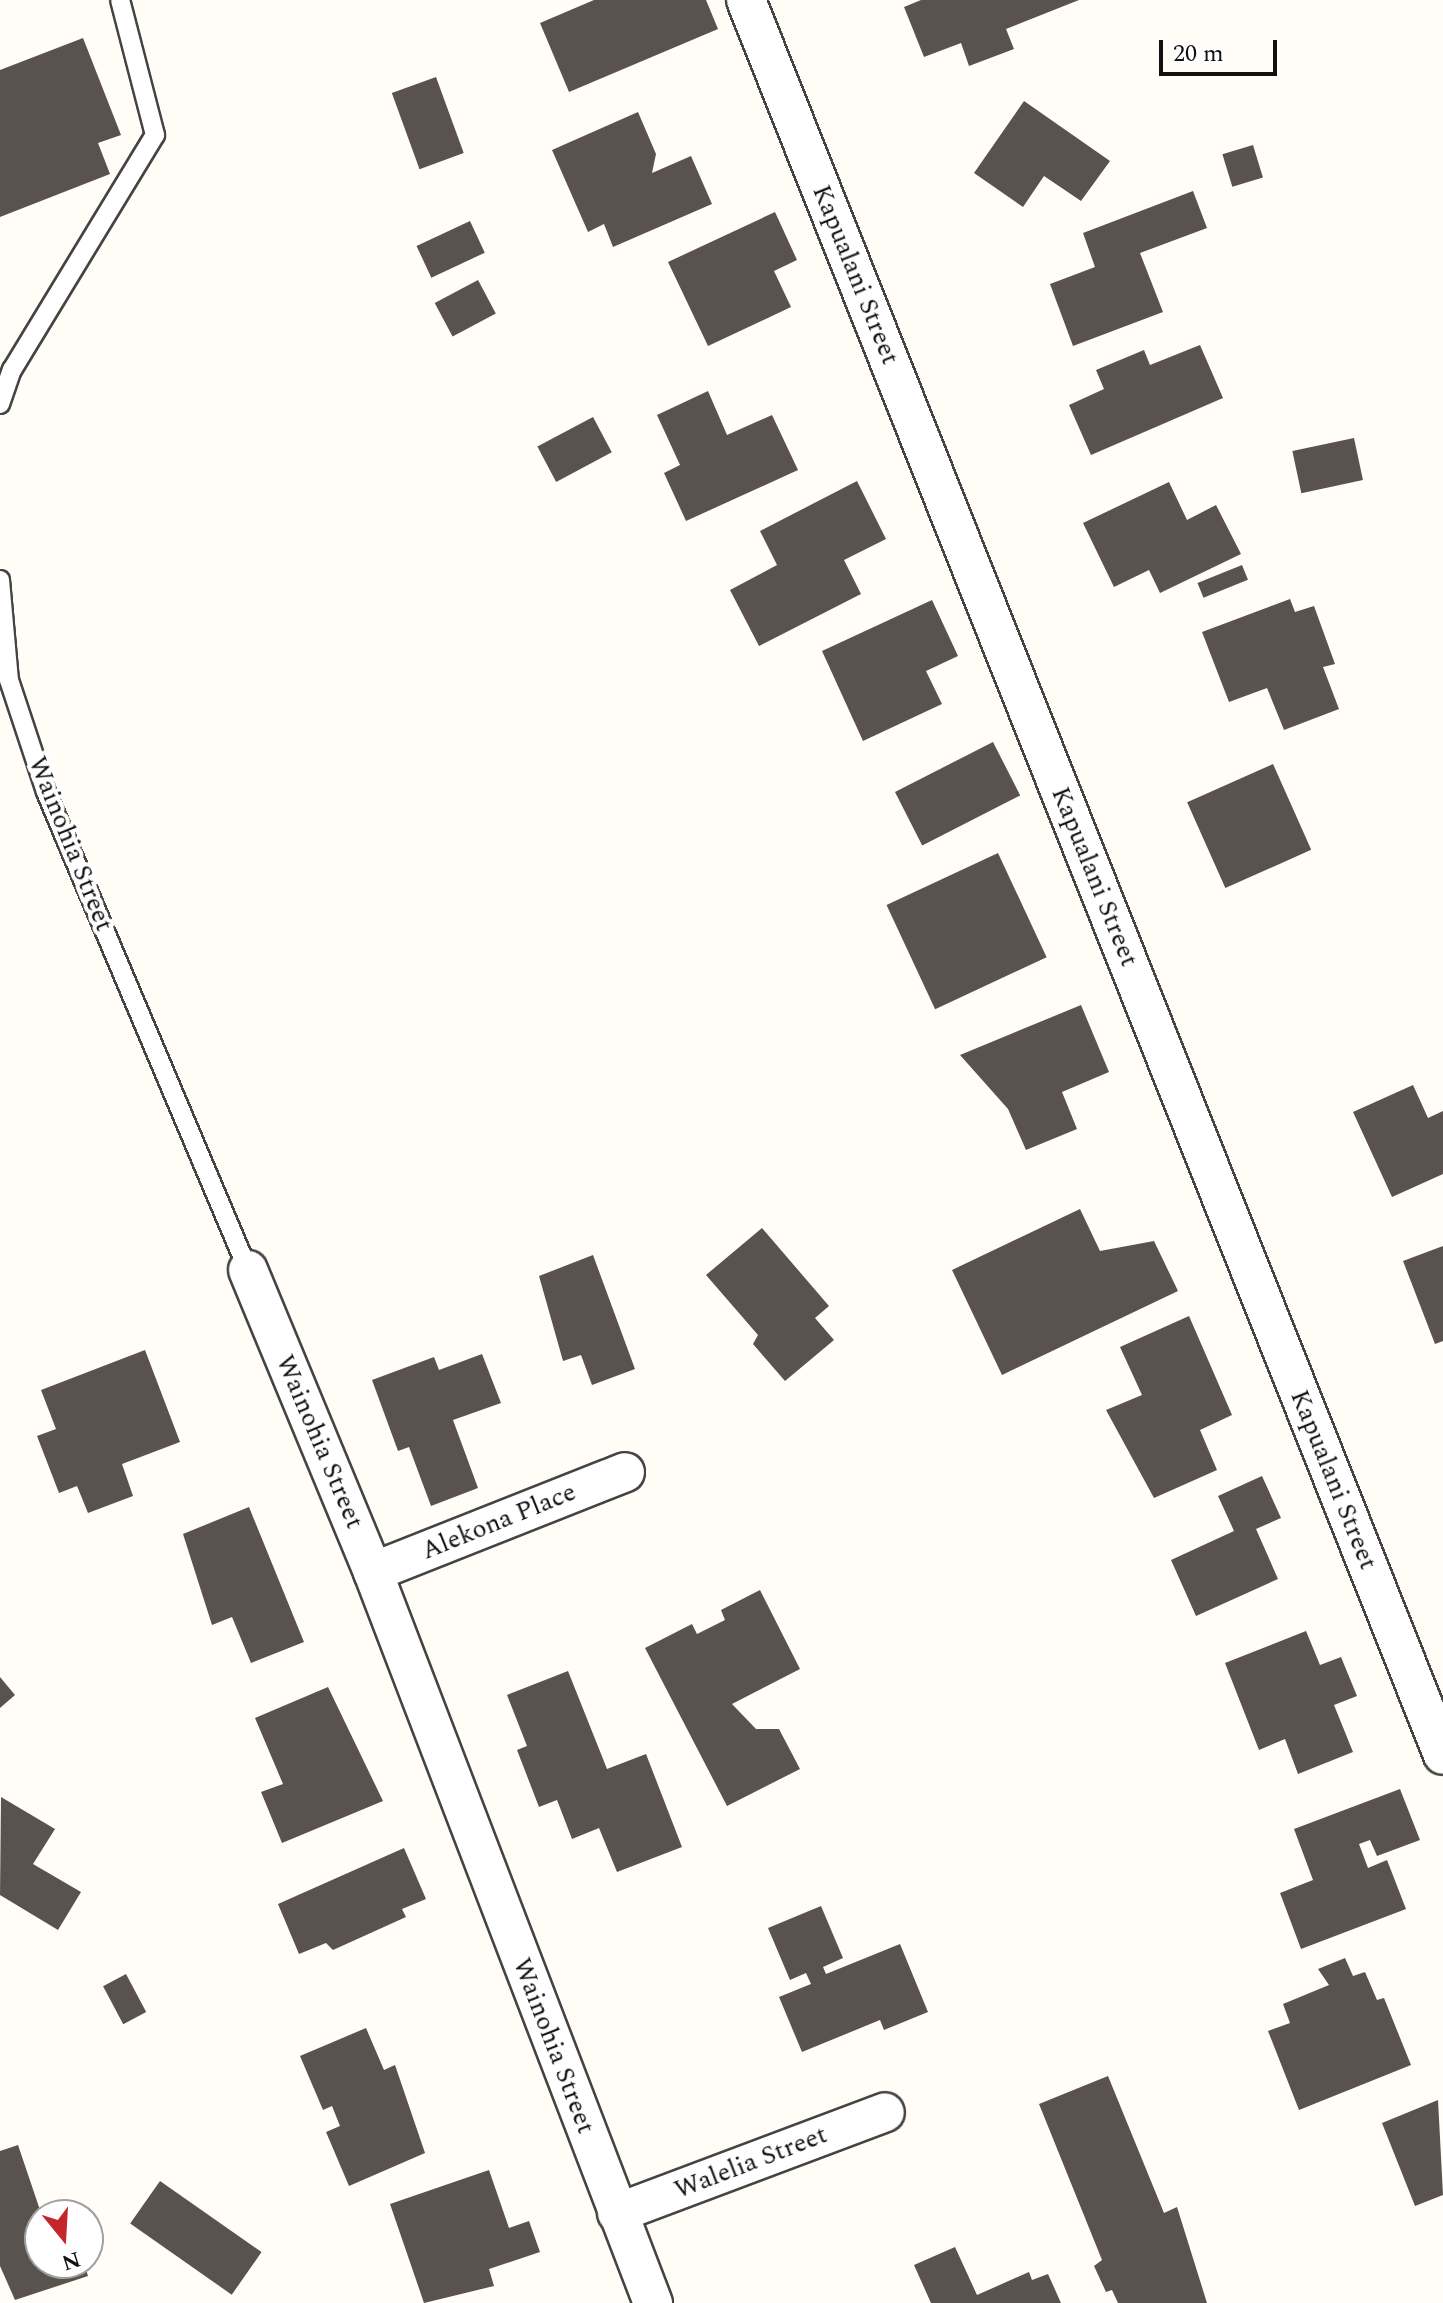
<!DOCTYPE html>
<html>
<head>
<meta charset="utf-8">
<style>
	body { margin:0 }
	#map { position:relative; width:1443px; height:2303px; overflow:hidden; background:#fffdf5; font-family:Spectral,serif }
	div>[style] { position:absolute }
	.building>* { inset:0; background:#5a524d; transform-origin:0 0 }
	.roads { filter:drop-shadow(2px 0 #444) drop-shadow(-2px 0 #444) drop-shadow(0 2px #444) drop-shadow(0 -2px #444) }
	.service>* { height:18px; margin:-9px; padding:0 9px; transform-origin:9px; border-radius:9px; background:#fff }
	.minor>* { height:38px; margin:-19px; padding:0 19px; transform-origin:19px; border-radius:19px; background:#fff }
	span { translate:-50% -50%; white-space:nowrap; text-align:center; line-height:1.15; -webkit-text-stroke:8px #fff; paint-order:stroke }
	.street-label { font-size:26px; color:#111 }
	.north { position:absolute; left:24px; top:2199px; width:80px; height:80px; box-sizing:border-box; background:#fff; border:2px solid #a0a0a0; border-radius:50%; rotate:162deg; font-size:22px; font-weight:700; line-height:32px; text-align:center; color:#111 }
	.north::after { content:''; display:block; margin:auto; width:28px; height:36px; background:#c4262e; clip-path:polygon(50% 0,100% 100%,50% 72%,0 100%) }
	.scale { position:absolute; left:1159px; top:40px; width:118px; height:36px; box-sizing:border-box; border:4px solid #111; border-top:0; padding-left:10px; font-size:24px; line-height:28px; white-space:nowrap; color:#111; -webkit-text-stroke:6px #fff; paint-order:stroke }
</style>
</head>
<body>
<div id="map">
	<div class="building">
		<i style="clip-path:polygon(594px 0,706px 0,718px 29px,569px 92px,540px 23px)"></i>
		<i style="clip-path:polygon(921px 0,1079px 0,1006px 29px,1014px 49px,969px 66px,961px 43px,924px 57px,904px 7px)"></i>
		<i style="clip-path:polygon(83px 38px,121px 135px,98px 143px,110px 174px,0 217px,0 70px)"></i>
		<i style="left:436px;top:77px;width:81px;height:47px;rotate:70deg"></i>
		<i style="clip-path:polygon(1024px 101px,1110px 161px,1081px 201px,1044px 176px,1023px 207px,974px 173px)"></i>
		<i style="clip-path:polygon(638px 112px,656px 154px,652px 173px,691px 156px,712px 204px,613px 247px,604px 224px,588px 232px,552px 150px)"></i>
		<i style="left:1253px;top:145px;width:34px;height:32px;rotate:73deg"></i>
		<i style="clip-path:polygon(1193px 191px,1207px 228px,1140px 253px,1163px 312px,1073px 346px,1050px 284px,1095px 267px,1083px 233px)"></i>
		<i style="clip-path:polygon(775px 212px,797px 260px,774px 271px,791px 307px,708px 346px,668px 262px)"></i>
		<i style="left:470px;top:221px;width:35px;height:59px;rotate:65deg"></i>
		<i style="left:478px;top:280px;width:38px;height:49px;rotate:62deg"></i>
		<i style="clip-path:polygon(1200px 345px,1223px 398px,1091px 455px,1069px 405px,1104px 389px,1096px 370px,1144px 350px,1150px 365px)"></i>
		<i style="clip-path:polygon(708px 391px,727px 435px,772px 415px,798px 470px,686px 521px,664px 473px,680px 465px,657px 415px)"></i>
		<i style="left:593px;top:417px;width:40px;height:63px;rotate:62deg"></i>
		<i style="left:1354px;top:438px;width:43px;height:63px;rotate:78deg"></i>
		<i style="clip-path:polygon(857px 481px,886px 539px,844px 560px,861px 594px,759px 646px,730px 590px,777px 565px,760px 531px)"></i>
		<i style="clip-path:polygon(1169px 482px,1187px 520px,1216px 505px,1241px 554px,1160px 593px,1149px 570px,1114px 587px,1083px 523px)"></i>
		<i style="left:1242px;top:565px;width:16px;height:48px;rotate:68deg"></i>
		<i style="clip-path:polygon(1290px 599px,1295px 612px,1314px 606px,1335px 664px,1323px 667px,1339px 709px,1284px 730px,1267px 688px,1229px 702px,1202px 632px)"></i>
		<i style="clip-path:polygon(932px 600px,958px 656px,926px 671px,942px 704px,863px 741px,822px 651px)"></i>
		<i style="left:993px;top:742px;width:60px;height:110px;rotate:63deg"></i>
		<i style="left:1273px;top:764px;width:94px;height:94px;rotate:66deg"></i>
		<i style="left:998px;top:853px;width:115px;height:123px;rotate:65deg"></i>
		<i style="clip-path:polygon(1081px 1005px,1109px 1072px,1062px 1092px,1077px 1129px,1026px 1150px,1008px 1109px,960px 1055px)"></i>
		<i style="clip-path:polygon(1413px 1085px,1428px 1118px,1443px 1111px,1443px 1174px,1392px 1197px,1353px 1112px)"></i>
		<i style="clip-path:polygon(1080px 1209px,1100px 1251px,1154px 1241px,1178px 1291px,1002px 1375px,952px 1270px)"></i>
		<i style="clip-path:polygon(762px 1228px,829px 1306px,815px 1318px,834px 1340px,785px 1381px,753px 1344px,758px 1335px,706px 1275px)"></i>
		<i style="clip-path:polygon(1443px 1246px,1443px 1341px,1435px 1344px,1403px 1261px)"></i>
		<i style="clip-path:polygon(593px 1255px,635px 1369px,592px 1385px,581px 1355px,563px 1361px,539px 1276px)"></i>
		<i style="clip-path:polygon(1189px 1316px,1232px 1415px,1200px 1430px,1217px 1470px,1154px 1498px,1106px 1410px,1142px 1395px,1120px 1347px)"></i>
		<i style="clip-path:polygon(145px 1350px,180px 1442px,122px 1464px,133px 1496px,88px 1513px,77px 1486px,59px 1493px,37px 1436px,56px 1429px,41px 1390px)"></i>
		<i style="clip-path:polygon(482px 1354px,501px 1403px,453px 1420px,478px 1488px,431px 1506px,409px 1447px,398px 1451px,372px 1380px,434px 1357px,439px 1370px)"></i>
		<i style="clip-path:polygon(1262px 1476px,1281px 1518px,1256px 1529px,1278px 1579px,1196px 1616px,1171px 1560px,1234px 1531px,1218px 1496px)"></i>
		<i style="clip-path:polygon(249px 1507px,304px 1642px,251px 1663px,232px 1617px,212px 1625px,183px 1534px)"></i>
		<i style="clip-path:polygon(760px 1590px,800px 1669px,732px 1704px,756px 1729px,779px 1729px,800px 1769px,727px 1806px,645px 1648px,692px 1624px,697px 1634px,725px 1620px,721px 1610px)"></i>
		<i style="clip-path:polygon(1306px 1631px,1320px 1665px,1341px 1657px,1357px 1696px,1334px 1705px,1353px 1752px,1298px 1774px,1285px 1739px,1259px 1750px,1225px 1663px)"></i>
		<i style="clip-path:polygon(568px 1671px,607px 1769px,646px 1754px,682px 1847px,617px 1872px,599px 1828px,572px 1839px,557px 1800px,539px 1807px,517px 1750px,527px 1746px,507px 1695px)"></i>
		<i style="clip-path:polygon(0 1677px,15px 1695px,0 1708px)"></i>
		<i style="clip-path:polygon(328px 1687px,383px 1801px,282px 1843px,261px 1792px,283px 1784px,255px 1718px)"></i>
		<i style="clip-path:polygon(1400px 1789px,1420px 1840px,1377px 1856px,1370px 1840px,1359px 1844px,1368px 1868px,1387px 1860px,1406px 1909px,1301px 1949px,1280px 1893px,1313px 1880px,1294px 1829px)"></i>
		<i style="clip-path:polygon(1px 1797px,55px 1829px,33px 1864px,81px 1892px,58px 1930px,0 1895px)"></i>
		<i style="clip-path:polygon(404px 1848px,426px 1899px,402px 1909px,406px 1917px,333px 1950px,326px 1943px,299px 1954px,278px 1904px)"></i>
		<i style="clip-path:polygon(821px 1906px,843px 1958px,823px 1967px,826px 1974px,900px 1944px,928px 2012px,884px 2030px,880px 2020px,802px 2052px,779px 1997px,811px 1984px,806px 1973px,790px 1980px,768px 1928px)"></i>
		<i style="clip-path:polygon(1345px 1958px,1353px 1976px,1365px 1972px,1377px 2000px,1384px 1998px,1411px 2065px,1299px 2110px,1268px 2031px,1290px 2023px,1283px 2004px,1329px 1985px,1318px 1969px)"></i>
		<i style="left:126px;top:1974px;width:43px;height:26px;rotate:62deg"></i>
		<i style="clip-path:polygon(366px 2028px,384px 2070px,395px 2065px,425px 2153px,349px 2186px,326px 2132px,340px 2126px,332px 2106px,323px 2110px,300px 2056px)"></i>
		<i style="clip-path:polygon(1108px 2076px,1164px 2213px,1177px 2207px,1207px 2303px,1118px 2303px,1112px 2290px,1106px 2292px,1094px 2266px,1102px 2260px,1039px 2104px)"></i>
		<i style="clip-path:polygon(1438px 2100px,1443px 2195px,1415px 2206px,1382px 2123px)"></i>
		<i style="clip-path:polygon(18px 2145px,40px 2210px,64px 2202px,68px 2215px,40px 2215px,40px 2263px,84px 2263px,88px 2276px,15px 2300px,0 2266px,0 2151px)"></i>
		<i style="clip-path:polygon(489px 2170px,509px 2228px,529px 2221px,540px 2252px,489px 2269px,494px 2286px,424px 2303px,390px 2204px)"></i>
		<i style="left:160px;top:2181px;width:124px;height:52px;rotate:35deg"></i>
		<i style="clip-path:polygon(955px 2247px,977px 2295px,1029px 2272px,1032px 2280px,1048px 2274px,1061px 2303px,931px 2303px,914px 2265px)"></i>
	</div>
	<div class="roads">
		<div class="service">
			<i style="left:0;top:404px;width:36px;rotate:-71deg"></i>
			<i style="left:12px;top:370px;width:275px;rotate:-58.7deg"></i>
			<i style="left:155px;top:135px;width:139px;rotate:-104.5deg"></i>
			<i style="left:0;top:580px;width:100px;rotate:84.9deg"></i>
			<i style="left:9px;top:680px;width:118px;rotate:71.7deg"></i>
			<i style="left:46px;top:792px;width:519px;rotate:67.09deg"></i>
		</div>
		<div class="minor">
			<i style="left:746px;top:0;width:1888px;rotate:68.34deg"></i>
			<i style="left:248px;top:1270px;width:327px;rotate:67.5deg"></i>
			<i style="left:373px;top:1572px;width:783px;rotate:69.04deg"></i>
			<i style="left:373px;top:1572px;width:271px;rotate:-21.6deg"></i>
			<i style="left:617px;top:2213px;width:286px;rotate:-20.6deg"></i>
		</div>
	</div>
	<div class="street-label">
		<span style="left:855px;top:275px;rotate:68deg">Kapualani Street</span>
		<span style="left:70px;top:844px;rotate:68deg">Wainohia Street</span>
		<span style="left:1094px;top:877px;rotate:68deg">Kapualani Street</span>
		<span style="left:319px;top:1442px;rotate:67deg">Wainohia Street</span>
		<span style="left:1333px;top:1480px;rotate:68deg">Kapualani Street</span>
		<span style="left:499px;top:1522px;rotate:-22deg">Alekona Place</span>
		<span style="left:553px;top:2046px;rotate:69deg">Wainohia Street</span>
		<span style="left:751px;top:2163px;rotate:-21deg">Walelia Street</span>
	</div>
	<div class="north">N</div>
	<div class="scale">20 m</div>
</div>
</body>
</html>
